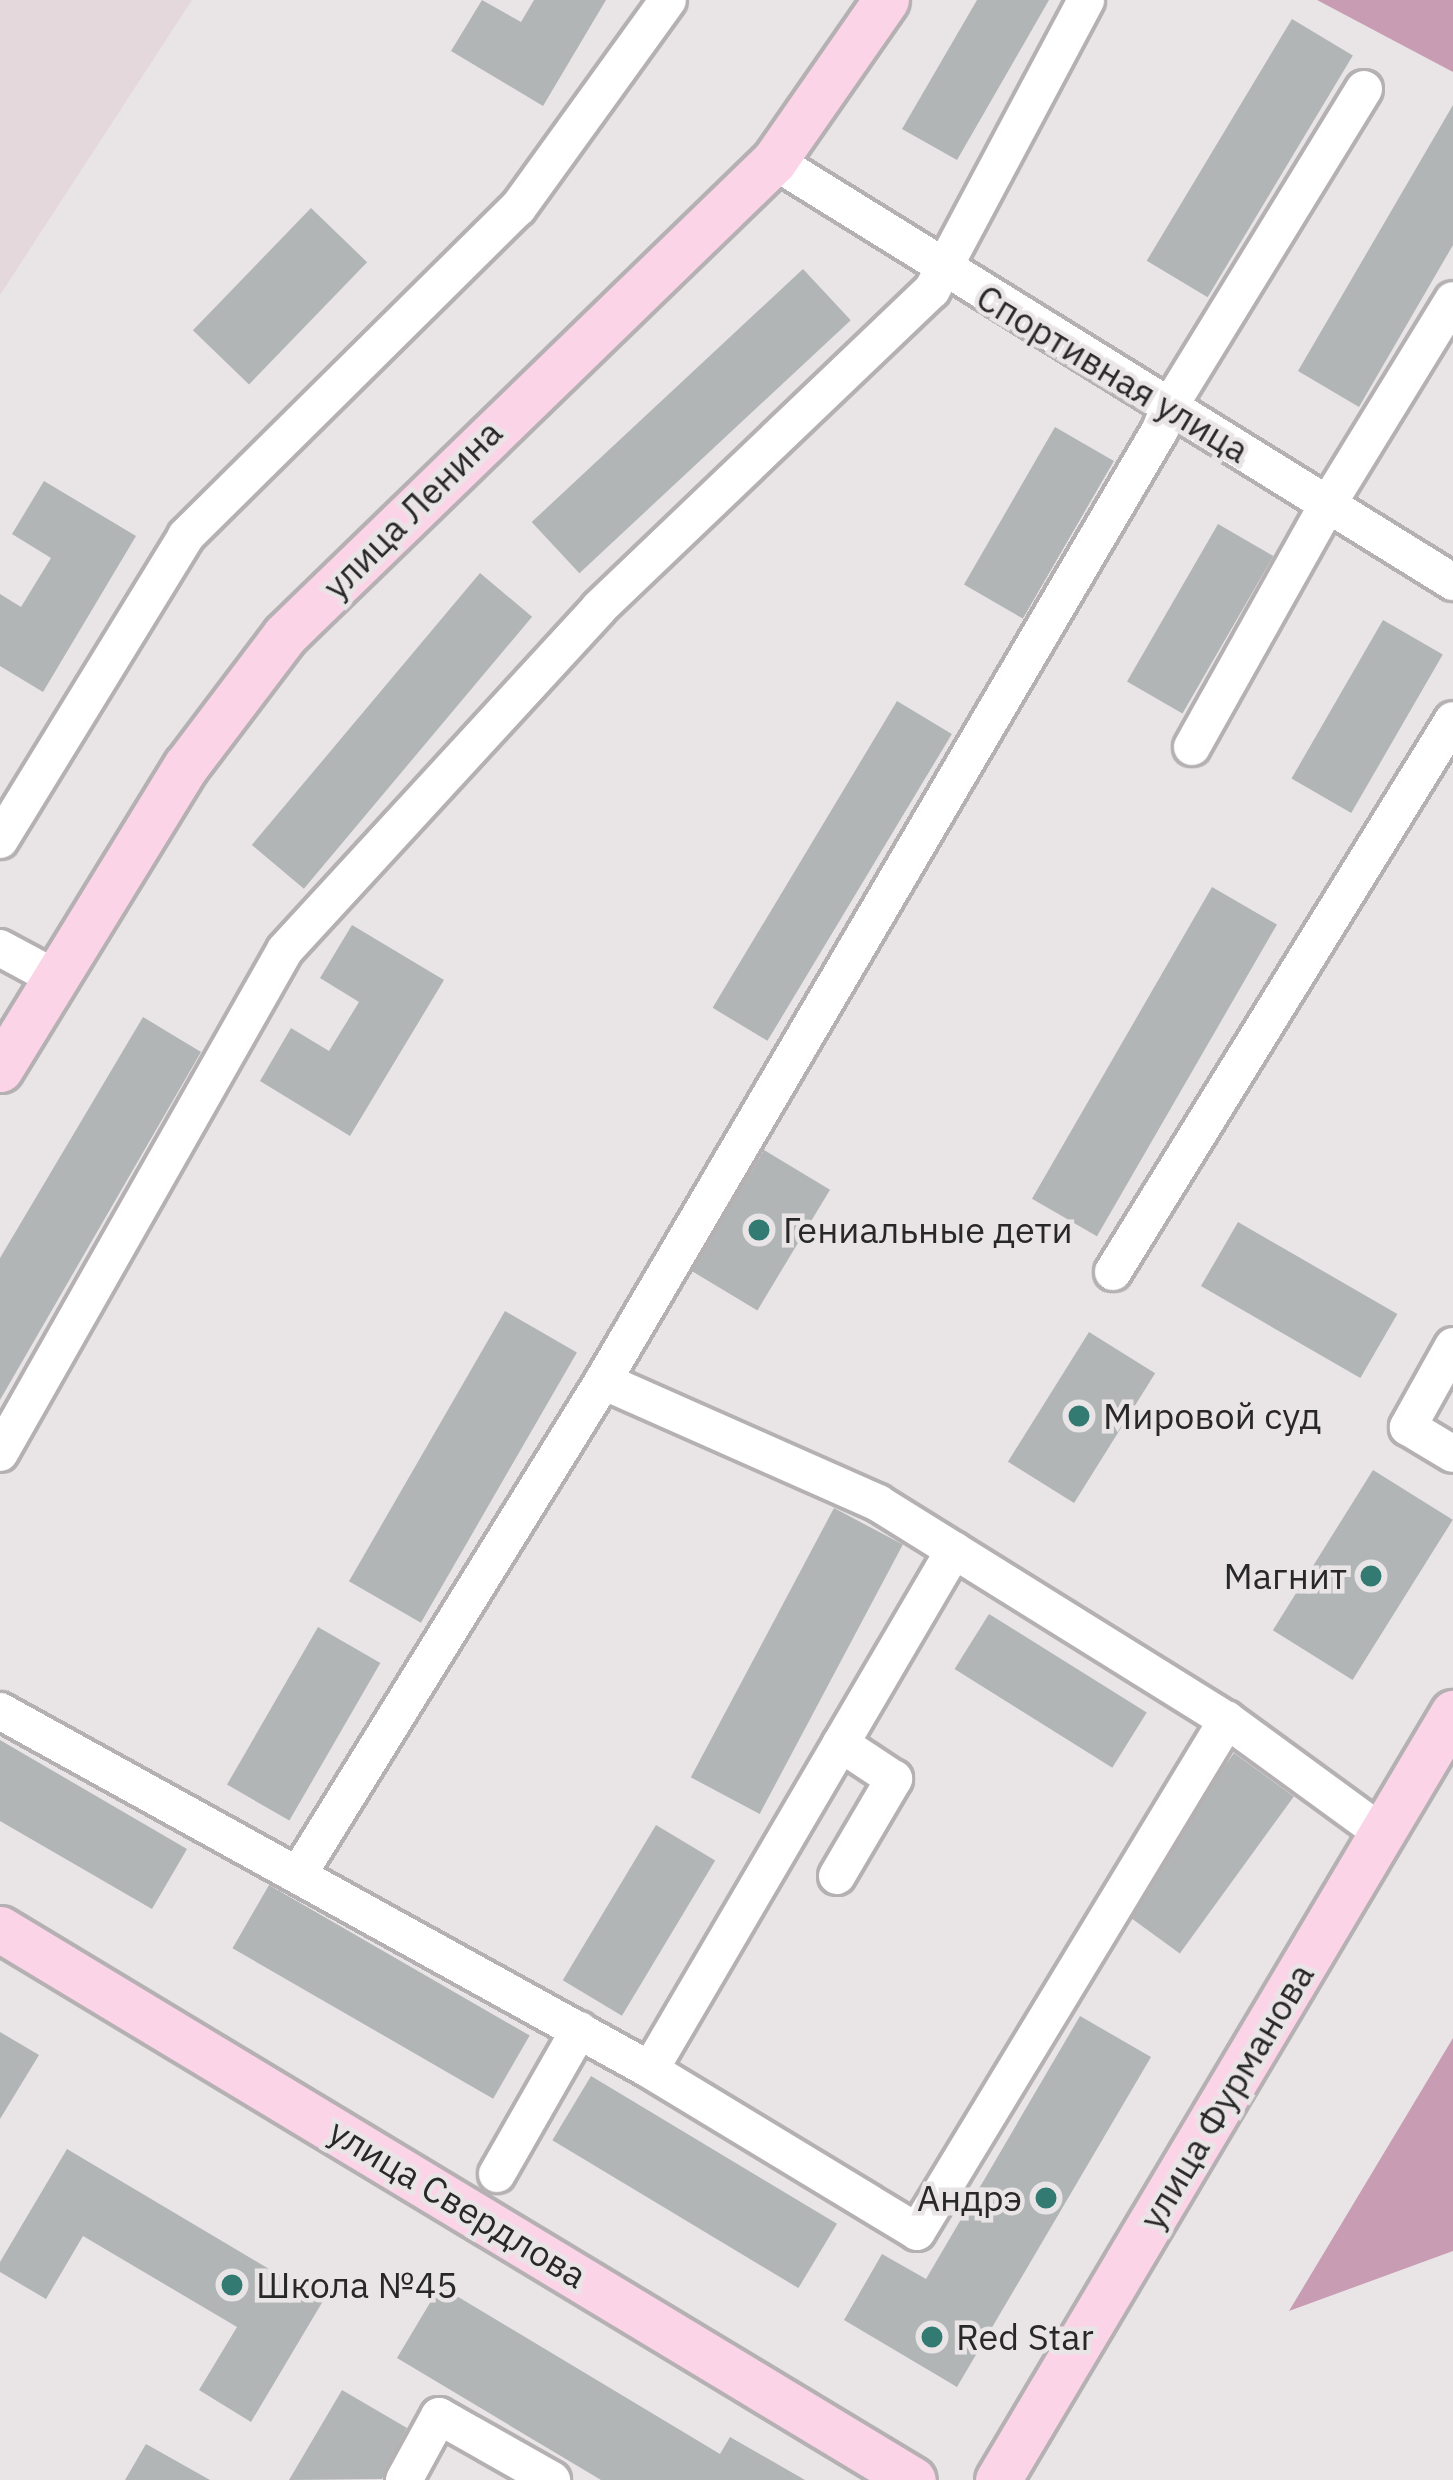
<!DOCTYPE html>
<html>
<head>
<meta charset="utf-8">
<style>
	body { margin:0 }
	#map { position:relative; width:1453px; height:2480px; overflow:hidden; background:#e9e5e7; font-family:"IBM Plex Sans",sans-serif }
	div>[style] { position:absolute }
	.built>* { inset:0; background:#e4d8dd }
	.forest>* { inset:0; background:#c89cb2 }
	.building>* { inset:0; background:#b1b5b5; transform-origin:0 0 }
	.roads { filter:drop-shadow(3px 0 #b5b1b3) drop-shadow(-3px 0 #b5b1b3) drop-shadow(0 3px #b5b1b3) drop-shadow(0 -3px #b5b1b3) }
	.minor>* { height:36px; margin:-18px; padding:0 18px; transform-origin:18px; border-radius:18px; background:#fff }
	.major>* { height:45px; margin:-22.5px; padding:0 22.5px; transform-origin:22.5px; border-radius:22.5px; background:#fcd4e8 }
	.dots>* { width:33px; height:33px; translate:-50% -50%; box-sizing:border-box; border:6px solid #e9e5e7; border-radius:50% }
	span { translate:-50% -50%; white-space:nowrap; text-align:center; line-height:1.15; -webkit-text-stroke:9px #e9e5e7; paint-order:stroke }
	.street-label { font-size:36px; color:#292829 }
	.poi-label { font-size:36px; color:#292829 }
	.left { translate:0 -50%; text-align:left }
	.right { translate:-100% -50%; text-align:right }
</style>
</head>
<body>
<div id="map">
	<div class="built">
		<i style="clip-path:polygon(0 0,192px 0,0 295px)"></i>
	</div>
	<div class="forest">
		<i style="clip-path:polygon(1317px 0,1453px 0,1453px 72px)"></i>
		<i style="clip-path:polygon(1453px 2038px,1453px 2251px,1289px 2311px)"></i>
	</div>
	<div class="building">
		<i style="clip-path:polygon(482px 0,521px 22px,534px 0,606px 0,543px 106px,451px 51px)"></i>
		<i style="clip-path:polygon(977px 0,1049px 0,957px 160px,902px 129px)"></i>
		<i style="left:1292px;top:19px;width:71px;height:282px;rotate:31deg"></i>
		<i style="clip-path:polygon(1453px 105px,1453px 245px,1359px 407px,1298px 371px)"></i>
		<i style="left:311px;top:208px;width:78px;height:170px;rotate:44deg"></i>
		<i style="left:803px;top:269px;width:70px;height:371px;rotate:47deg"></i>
		<i style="left:1055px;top:427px;width:68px;height:182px;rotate:30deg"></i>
		<i style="clip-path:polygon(44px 481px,136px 536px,43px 692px,0 666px,0 594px,21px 607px,51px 558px,12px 534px)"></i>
		<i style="left:1218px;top:524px;width:64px;height:182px;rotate:30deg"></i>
		<i style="left:480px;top:573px;width:68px;height:355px;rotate:40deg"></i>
		<i style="left:1383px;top:620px;width:69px;height:183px;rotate:30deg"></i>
		<i style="left:897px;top:701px;width:64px;height:358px;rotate:31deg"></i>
		<i style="left:1212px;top:887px;width:75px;height:360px;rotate:30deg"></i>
		<i style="clip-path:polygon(352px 925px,444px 980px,350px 1136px,260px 1081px,291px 1028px,329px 1051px,359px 1002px,320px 978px)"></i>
		<i style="clip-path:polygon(143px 1017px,201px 1052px,0 1400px,0 1258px)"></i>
		<i style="left:764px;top:1150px;width:77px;height:141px;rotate:31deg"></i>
		<i style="left:1238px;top:1222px;width:184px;height:74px;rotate:30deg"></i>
		<i style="left:505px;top:1311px;width:83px;height:312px;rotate:30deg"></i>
		<i style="left:1089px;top:1332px;width:78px;height:153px;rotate:32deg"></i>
		<i style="left:1373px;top:1470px;width:94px;height:189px;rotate:32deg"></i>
		<i style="left:834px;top:1508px;width:78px;height:305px;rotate:28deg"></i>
		<i style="left:989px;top:1614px;width:186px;height:65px;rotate:32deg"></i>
		<i style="left:318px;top:1627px;width:72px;height:182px;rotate:30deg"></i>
		<i style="clip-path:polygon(0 1740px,187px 1849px,152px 1909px,0 1821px)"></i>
		<i style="left:1234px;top:1753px;width:74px;height:194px;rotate:36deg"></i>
		<i style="left:656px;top:1825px;width:69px;height:181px;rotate:31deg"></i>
		<i style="left:269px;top:1885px;width:301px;height:73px;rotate:30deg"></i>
		<i style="clip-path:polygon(1080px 2016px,1151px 2057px,957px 2387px,844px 2320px,882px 2254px,926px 2279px)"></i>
		<i style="clip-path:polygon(0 2032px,39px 2055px,0 2119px)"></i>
		<i style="left:591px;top:2076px;width:287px;height:75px;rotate:31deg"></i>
		<i style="clip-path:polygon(67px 2149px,323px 2301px,251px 2422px,199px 2390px,237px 2327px,83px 2236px,46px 2299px,0 2272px,0 2262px)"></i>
		<i style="clip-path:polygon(440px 2286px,720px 2454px,730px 2437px,805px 2480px,601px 2480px,397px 2358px)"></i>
		<i style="clip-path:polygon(342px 2390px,407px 2428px,382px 2479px,289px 2480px)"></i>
		<i style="clip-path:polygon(146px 2444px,210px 2480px,125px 2480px)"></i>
	</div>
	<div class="roads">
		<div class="minor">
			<i style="left:1364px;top:89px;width:371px;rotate:121.5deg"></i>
			<i style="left:1170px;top:405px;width:27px;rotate:112deg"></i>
			<i style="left:1160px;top:430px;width:1102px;rotate:120.36deg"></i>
			<i style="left:603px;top:1381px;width:301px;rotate:23.9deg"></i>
			<i style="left:878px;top:1503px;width:411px;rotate:31.9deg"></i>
			<i style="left:1227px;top:1720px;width:192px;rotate:36.1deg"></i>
			<i style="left:774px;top:161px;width:799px;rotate:31.8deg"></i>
			<i style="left:1192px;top:747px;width:278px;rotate:-60.8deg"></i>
			<i style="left:1328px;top:504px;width:239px;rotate:-58.5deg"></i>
			<i style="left:0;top:840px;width:356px;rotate:-58.5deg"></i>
			<i style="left:186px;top:536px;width:467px;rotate:-44.7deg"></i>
			<i style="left:518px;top:208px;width:256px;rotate:-54.2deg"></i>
			<i style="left:0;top:948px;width:64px;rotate:28.2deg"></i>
			<i style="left:1113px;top:1272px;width:648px;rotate:-58.37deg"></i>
			<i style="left:1453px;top:1346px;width:93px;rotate:119.1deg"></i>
			<i style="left:1408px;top:1427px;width:52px;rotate:31deg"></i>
			<i style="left:0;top:1453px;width:578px;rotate:-60.46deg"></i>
			<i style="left:285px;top:950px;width:464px;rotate:-47.4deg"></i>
			<i style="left:599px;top:608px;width:460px;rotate:-43.7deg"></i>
			<i style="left:932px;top:290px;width:328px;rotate:-62deg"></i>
			<i style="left:954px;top:1550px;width:602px;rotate:120.31deg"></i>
			<i style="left:650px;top:2070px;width:312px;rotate:31.2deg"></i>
			<i style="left:917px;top:2232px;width:599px;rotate:-58.81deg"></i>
			<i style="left:0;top:1711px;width:743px;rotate:28.91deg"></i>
			<i style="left:298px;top:1875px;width:581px;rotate:-58.31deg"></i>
			<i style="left:837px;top:1876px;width:113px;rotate:-59.6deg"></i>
			<i style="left:894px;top:1779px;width:64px;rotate:-146.6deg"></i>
			<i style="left:497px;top:2174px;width:166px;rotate:-60.3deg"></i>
			<i style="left:404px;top:2480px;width:73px;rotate:-61.3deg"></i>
			<i style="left:439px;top:2416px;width:130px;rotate:29.5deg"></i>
		</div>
		<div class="major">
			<i style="left:0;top:1069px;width:356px;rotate:-58.5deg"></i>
			<i style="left:186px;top:766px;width:164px;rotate:-52.9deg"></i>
			<i style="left:285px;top:635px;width:681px;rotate:-44.11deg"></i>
			<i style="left:774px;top:161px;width:196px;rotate:-55.2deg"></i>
			<i style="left:0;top:1929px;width:1066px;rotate:31.11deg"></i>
			<i style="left:998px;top:2480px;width:892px;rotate:-59.32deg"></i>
		</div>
	</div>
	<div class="dots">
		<i style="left:759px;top:1230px;background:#337a73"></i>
		<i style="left:1079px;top:1416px;background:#337a73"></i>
		<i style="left:1371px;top:1576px;background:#337a73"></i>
		<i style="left:1046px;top:2198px;background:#337a73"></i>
		<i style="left:232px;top:2285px;background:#337a73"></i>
		<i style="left:932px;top:2337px;background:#337a73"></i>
	</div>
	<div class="street-label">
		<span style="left:1113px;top:373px;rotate:31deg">Спортивная улица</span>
		<span style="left:412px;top:509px;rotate:-45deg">улица Ленина</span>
		<span style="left:1226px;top:2096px;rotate:-59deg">улица Фурманова</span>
		<span style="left:458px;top:2203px;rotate:31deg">улица Свердлова</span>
	</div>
	<div class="poi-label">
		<span class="left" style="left:783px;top:1230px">Гениальные дети</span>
		<span class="left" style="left:1103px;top:1416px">Мировой суд</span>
		<span class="right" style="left:1347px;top:1576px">Магнит</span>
		<span class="right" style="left:1022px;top:2198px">Андрэ</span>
		<span class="left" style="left:256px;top:2285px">Школа №45</span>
		<span class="left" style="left:956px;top:2337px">Red Star</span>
	</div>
</div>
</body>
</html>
